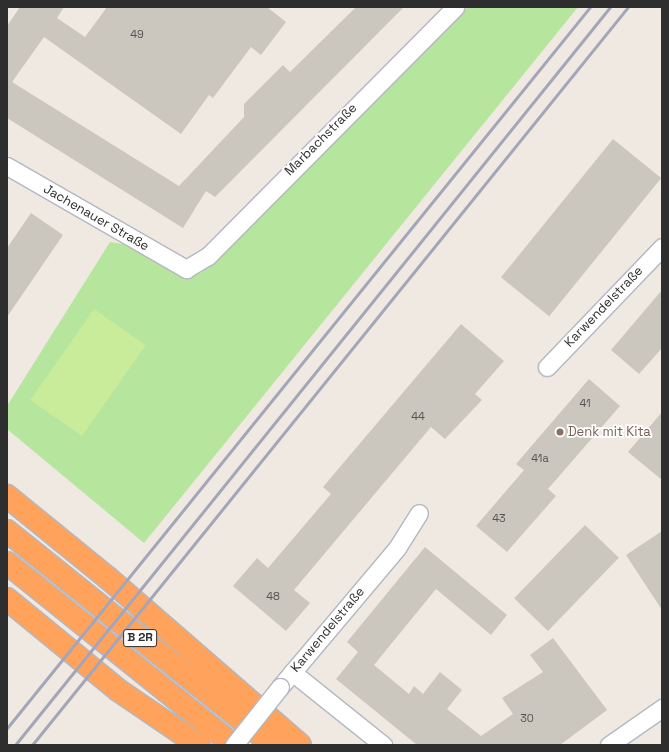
<!DOCTYPE html>
<html>
<head>
<meta charset="utf-8">
<style>
	body { margin:0 }
	#map { position:relative; width:669px; height:752px; overflow:hidden; background:#efe9e1; font-family:"Space Grotesk",sans-serif }
	div>[style] { position:absolute }
	.green>* { inset:0; background:#b6e59e }
	.pitch>* { inset:0; background:#c9ec9a; transform-origin:0 0 }
	.building>* { inset:0; background:#cbc7bf; transform-origin:0 0 }
	.roads { filter:drop-shadow(1px 0 #b4b7c1) drop-shadow(-1px 0 #b4b7c1) drop-shadow(0 1px #b4b7c1) drop-shadow(0 -1px #b4b7c1) }
	.street>* { height:17px; margin:-8.5px; padding:0 8.5px; transform-origin:8.5px; border-radius:8.5px; background:#fff }
	.highway>* { height:22px; margin:-11px; padding:0 11px; transform-origin:11px; border-radius:11px; background:#ffa35c }
	.rail>* { height:3px; margin:-1.5px; padding:0 1.5px; transform-origin:1.5px; border-radius:1.5px; background:#a3a6b8 }
	.bridges { filter:drop-shadow(1px 0 #b4b7c1) drop-shadow(-1px 0 #b4b7c1) drop-shadow(0 1px #b4b7c1) drop-shadow(0 -1px #b4b7c1) }
	.street-bridge>* { height:17px; margin:-8.5px; padding:0 8.5px; transform-origin:8.5px; border-radius:8.5px; background:#fff }
	.dots>* { width:11px; height:11px; translate:-50% -50%; box-sizing:border-box; border:2px solid #fff; border-radius:50% }
	span { translate:-50% -50%; white-space:nowrap; text-align:center; line-height:1.15; -webkit-text-stroke:3.5px #fff; paint-order:stroke }
	.number-label { font-size:11px; color:#555452 }
	.number-label span { -webkit-text-stroke-width:0 }
	.shield-label span { padding:1px 3px; background:#fff; border:1px solid; border-radius:3px; -webkit-text-stroke-width:0 }
	.shield-label { font-size:12px; color:#2e2e2e; font-weight:700 }
	.street-label { font-size:13px; color:#2e2e2e }
	.education-label { font-size:13px; color:#785e54 }
	.left { translate:0 -50%; text-align:left }
	.frame { position:absolute; inset:0; border:8px solid #2e2e2e; pointer-events:none }
</style>
</head>
<body>
<div id="map">
	<div class="green">
		<i style="clip-path:polygon(468px 7px,578px 7px,144px 543px,7px 429px,7px 406px,110px 242px,129px 245px,187px 279px,200px 273px,212px 265px)"></i>
	</div>
	<div class="pitch">
		<i style="left:94px;top:309px;width:63px;height:111px;rotate:35deg"></i>
	</div>
	<div class="building">
		<i style="clip-path:polygon(20px 7px,64px 7px,57px 18px,85px 37px,107px 7px,267px 7px,286px 22px,261px 55px,251px 47px,213px 98px,209px 95px,181px 134px,44px 37px,12px 82px,179px 186px,244px 117px,244px 104px,283px 65px,290px 72px,356px 7px,404px 7px,215px 197px,206px 191px,183px 228px,7px 118px,7px 26px)"></i>
		<i style="left:613px;top:139px;width:62px;height:178px;rotate:39deg"></i>
		<i style="clip-path:polygon(31px 213px,63px 235px,7px 317px,7px 248px)"></i>
		<i style="clip-path:polygon(662px 290px,662px 348px,639px 374px,611px 350px)"></i>
		<i style="clip-path:polygon(461px 324px,504px 361px,475px 394px,482px 400px,445px 439px,431px 427px,294px 590px,310px 603px,286px 631px,233px 586px,257px 558px,268px 568px,331px 494px,323px 487px)"></i>
		<i style="clip-path:polygon(589px 379px,620px 406px,548px 489px,556px 496px,507px 552px,476px 526px,524px 470px,516px 464px)"></i>
		<i style="clip-path:polygon(662px 412px,662px 480px,628px 452px)"></i>
		<i style="left:585px;top:525px;width:47px;height:102px;rotate:44deg"></i>
		<i style="clip-path:polygon(662px 531px,662px 610px,626px 555px)"></i>
		<i style="clip-path:polygon(425px 547px,507px 615px,491px 635px,436px 589px,374px 665px,409px 694px,414px 686px,423px 694px,440px 672px,462px 690px,447px 709px,481px 736px,513px 714px,502px 698px,543px 672px,530px 655px,553px 638px,607px 710px,560px 745px,417px 745px,336px 679px,358px 652px,347px 642px)"></i>
	</div>
	<div class="roads">
		<div class="street">
			<i style="left:7px;top:166px;width:207px;rotate:29.9deg"></i>
			<i style="left:186px;top:269px;width:26px;rotate:-31deg"></i>
			<i style="left:208px;top:256px;width:351px;rotate:-45.2deg"></i>
			<i style="left:547px;top:367px;width:166px;rotate:-46.2deg"></i>
			<i style="left:292px;top:672px;width:117px;rotate:38.7deg"></i>
			<i style="left:280px;top:687px;width:182px;rotate:-49.9deg"></i>
			<i style="left:397px;top:548px;width:41px;rotate:-57.8deg"></i>
			<i style="left:609px;top:745px;width:65px;rotate:-34.9deg"></i>
		</div>
		<div class="highway">
			<i style="left:7px;top:496px;width:130px;rotate:39.1deg"></i>
			<i style="left:108px;top:578px;width:254px;rotate:41deg"></i>
			<i style="left:7px;top:531px;width:341px;rotate:38.8deg"></i>
			<i style="left:7px;top:563px;width:290px;rotate:38.8deg"></i>
			<i style="left:7px;top:599px;width:144px;rotate:39.3deg"></i>
			<i style="left:118px;top:690px;width:98px;rotate:34.2deg"></i>
		</div>
	</div>
	<div class="rail">
		<i style="left:7px;top:728px;width:927px;rotate:-51.04deg"></i>
		<i style="left:15px;top:745px;width:948px;rotate:-51.12deg"></i>
		<i style="left:32px;top:745px;width:949px;rotate:-51.08deg"></i>
	</div>
	<div class="bridges">
		<div class="street-bridge">
			<i style="left:234px;top:745px;width:74px;rotate:-51.6deg"></i>
		</div>
	</div>
	<div class="dots">
		<i style="left:560px;top:432px;background:#8d6e63"></i>
	</div>
	<div class="number-label">
		<span style="left:137px;top:34px">49</span>
		<span style="left:585px;top:403px">41</span>
		<span style="left:418px;top:416px">44</span>
		<span style="left:540px;top:458px">41a</span>
		<span style="left:499px;top:518px">43</span>
		<span style="left:273px;top:596px">48</span>
		<span style="left:527px;top:718px">30</span>
	</div>
	<div class="shield-label">
		<span style="left:140px;top:638px">B 2R</span>
	</div>
	<div class="street-label">
		<span style="left:321px;top:140px;rotate:-45deg">Marbachstraße</span>
		<span style="left:96px;top:218px;rotate:30deg">Jachenauer Straße</span>
		<span style="left:604px;top:307px;rotate:-46deg">Karwendelstraße</span>
		<span style="left:328px;top:630px;rotate:-50deg">Karwendelstraße</span>
	</div>
	<div class="education-label">
		<span class="left" style="left:568px;top:432px">Denk mit Kita</span>
	</div>
	<div class="frame"></div>
</div>
</body>
</html>
